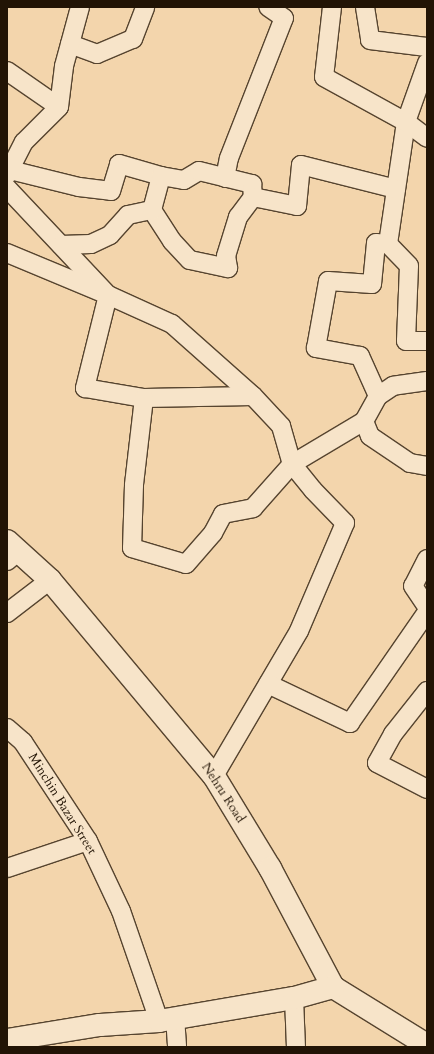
<!DOCTYPE html>
<html>
<head>
<meta charset="utf-8">
<style>
	body { margin:0 }
	#map { position:relative; width:434px; height:1054px; overflow:hidden; background:#f3d5ac; font-family:Cardo,serif }
	div>[style] { position:absolute }
	.roads { filter:drop-shadow(1px 0 #56442f) drop-shadow(-1px 0 #56442f) drop-shadow(0 1px #56442f) drop-shadow(0 -1px #56442f) }
	.minor>* { height:18px; margin:-9px; padding:0 9px; transform-origin:9px; border-radius:9px; background:#f7e4c9 }
	.tertiary>* { height:22px; margin:-11px; padding:0 11px; transform-origin:11px; border-radius:11px; background:#f7e4c9 }
	span { translate:-50% -50%; white-space:nowrap; text-align:center; line-height:1.15; -webkit-text-stroke:4px #f7e4c9; paint-order:stroke }
	.street-label { font-size:13px; color:#221405 }
	.frame { position:absolute; inset:0; border:8px solid #221405; pointer-events:none }
</style>
</head>
<body>
<div id="map">
	<div class="roads">
		<div class="minor">
			<i style="left:332px;top:7px;width:70px;rotate:96.5deg"></i>
			<i style="left:324px;top:77px;width:94px;rotate:28.8deg"></i>
			<i style="left:406px;top:122px;width:123px;rotate:98.4deg"></i>
			<i style="left:388px;top:244px;width:30px;rotate:46deg"></i>
			<i style="left:409px;top:266px;width:75px;rotate:92.3deg"></i>
			<i style="left:406px;top:341px;width:21px"></i>
			<i style="left:365px;top:7px;width:33px;rotate:81deg"></i>
			<i style="left:370px;top:40px;width:57px;rotate:7deg"></i>
			<i style="left:70px;top:44px;width:29px;rotate:20deg"></i>
			<i style="left:97px;top:54px;width:39px;rotate:-23deg"></i>
			<i style="left:133px;top:39px;width:34px;rotate:-69deg"></i>
			<i style="left:427px;top:63px;width:63px;rotate:109.6deg"></i>
			<i style="left:406px;top:122px;width:26px;rotate:37deg"></i>
			<i style="left:7px;top:71px;width:63px;rotate:34.7deg"></i>
			<i style="left:10px;top:170px;width:71px;rotate:13.8deg"></i>
			<i style="left:79px;top:187px;width:32px;rotate:7deg"></i>
			<i style="left:111px;top:191px;width:28px;rotate:-73deg"></i>
			<i style="left:119px;top:164px;width:44px;rotate:15.9deg"></i>
			<i style="left:7px;top:175px;width:37px;rotate:-63deg"></i>
			<i style="left:24px;top:142px;width:49px;rotate:-45deg"></i>
			<i style="left:59px;top:107px;width:41px;rotate:-83deg"></i>
			<i style="left:64px;top:66px;width:61px;rotate:-74.8deg"></i>
			<i style="left:225px;top:178px;width:20px;rotate:-79deg"></i>
			<i style="left:229px;top:158px;width:150px;rotate:-68.6deg"></i>
			<i style="left:284px;top:18px;width:19px;rotate:-145deg"></i>
			<i style="left:7px;top:188px;width:147px;rotate:46.7deg"></i>
			<i style="left:108px;top:295px;width:70px;rotate:24.4deg"></i>
			<i style="left:172px;top:324px;width:108px;rotate:41.6deg"></i>
			<i style="left:253px;top:396px;width:41px;rotate:47deg"></i>
			<i style="left:281px;top:426px;width:40px;rotate:74deg"></i>
			<i style="left:292px;top:464px;width:33px;rotate:51deg"></i>
			<i style="left:313px;top:490px;width:46px;rotate:45.9deg"></i>
			<i style="left:345px;top:523px;width:117px;rotate:113.1deg"></i>
			<i style="left:299px;top:631px;width:168px;rotate:120.4deg"></i>
			<i style="left:152px;top:210px;width:37px;rotate:57deg"></i>
			<i style="left:172px;top:241px;width:26px;rotate:47deg"></i>
			<i style="left:190px;top:260px;width:39px;rotate:12deg"></i>
			<i style="left:228px;top:268px;width:12px;rotate:-99deg"></i>
			<i style="left:226px;top:256px;width:41px;rotate:-72.9deg"></i>
			<i style="left:238px;top:217px;width:25px;rotate:-53deg"></i>
			<i style="left:61px;top:245px;width:30px;rotate:-2deg"></i>
			<i style="left:91px;top:244px;width:21px;rotate:-25deg"></i>
			<i style="left:110px;top:235px;width:27px;rotate:-48deg"></i>
			<i style="left:128px;top:215px;width:25px;rotate:-12deg"></i>
			<i style="left:152px;top:210px;width:35px;rotate:-75deg"></i>
			<i style="left:161px;top:176px;width:23px;rotate:10deg"></i>
			<i style="left:184px;top:180px;width:17px;rotate:-31deg"></i>
			<i style="left:199px;top:171px;width:55px;rotate:13.8deg"></i>
			<i style="left:252px;top:184px;width:13px;rotate:86deg"></i>
			<i style="left:253px;top:197px;width:45px;rotate:11.6deg"></i>
			<i style="left:297px;top:206px;width:41px;rotate:-84.4deg"></i>
			<i style="left:301px;top:165px;width:98px;rotate:14.2deg"></i>
			<i style="left:7px;top:253px;width:109px;rotate:22.6deg"></i>
			<i style="left:108px;top:295px;width:96px;rotate:103.9deg"></i>
			<i style="left:85px;top:388px;width:60px;rotate:9.6deg"></i>
			<i style="left:144px;top:398px;width:109px;rotate:-1.1deg"></i>
			<i style="left:427px;top:381px;width:34px;rotate:172deg"></i>
			<i style="left:393px;top:386px;width:18px;rotate:146deg"></i>
			<i style="left:378px;top:396px;width:29px;rotate:119deg"></i>
			<i style="left:364px;top:421px;width:16px;rotate:68deg"></i>
			<i style="left:370px;top:436px;width:48px;rotate:34deg"></i>
			<i style="left:410px;top:463px;width:17px;rotate:10deg"></i>
			<i style="left:378px;top:396px;width:44px;rotate:-114.2deg"></i>
			<i style="left:360px;top:356px;width:45px;rotate:-169.7deg"></i>
			<i style="left:316px;top:348px;width:68px;rotate:-79.8deg"></i>
			<i style="left:328px;top:281px;width:44px;rotate:3.9deg"></i>
			<i style="left:372px;top:284px;width:41px;rotate:-84.4deg"></i>
			<i style="left:376px;top:243px;width:12px;rotate:5deg"></i>
			<i style="left:144px;top:398px;width:88px;rotate:96.6deg"></i>
			<i style="left:134px;top:485px;width:63px;rotate:91.8deg"></i>
			<i style="left:132px;top:548px;width:56px;rotate:16.5deg"></i>
			<i style="left:186px;top:564px;width:41px;rotate:-48.9deg"></i>
			<i style="left:213px;top:533px;width:21px;rotate:-62deg"></i>
			<i style="left:223px;top:514px;width:31px;rotate:-11deg"></i>
			<i style="left:253px;top:508px;width:59px;rotate:-48.4deg"></i>
			<i style="left:292px;top:464px;width:84px;rotate:-30.8deg"></i>
			<i style="left:427px;top:559px;width:30px;rotate:117deg"></i>
			<i style="left:413px;top:586px;width:25px;rotate:56deg"></i>
			<i style="left:7px;top:561px;width:16px;rotate:-40deg"></i>
			<i style="left:7px;top:613px;width:54px;rotate:-37.5deg"></i>
			<i style="left:268px;top:684px;width:91px;rotate:25.4deg"></i>
			<i style="left:350px;top:723px;width:135px;rotate:-55.3deg"></i>
			<i style="left:427px;top:691px;width:55px;rotate:128.3deg"></i>
			<i style="left:393px;top:734px;width:33px;rotate:119deg"></i>
			<i style="left:377px;top:763px;width:56px;rotate:27.5deg"></i>
			<i style="left:7px;top:728px;width:21px;rotate:41deg"></i>
			<i style="left:23px;top:742px;width:118px;rotate:56.7deg"></i>
			<i style="left:88px;top:841px;width:77px;rotate:64.8deg"></i>
			<i style="left:121px;top:911px;width:116px;rotate:70.9deg"></i>
			<i style="left:7px;top:868px;width:85px;rotate:-18.4deg"></i>
			<i style="left:294px;top:998px;width:49px;rotate:87.7deg"></i>
			<i style="left:175px;top:1017px;width:30px;rotate:86deg"></i>
		</div>
		<div class="tertiary">
			<i style="left:7px;top:541px;width:58px;rotate:42.2deg"></i>
			<i style="left:50px;top:580px;width:256px;rotate:50.1deg"></i>
			<i style="left:214px;top:776px;width:108px;rotate:58.7deg"></i>
			<i style="left:270px;top:868px;width:135px;rotate:62.1deg"></i>
			<i style="left:333px;top:987px;width:110px;rotate:31.7deg"></i>
			<i style="left:7px;top:1040px;width:94px;rotate:-9.2deg"></i>
			<i style="left:100px;top:1025px;width:59px;rotate:-3.9deg"></i>
			<i style="left:159px;top:1021px;width:137px;rotate:-9.7deg"></i>
			<i style="left:294px;top:998px;width:41px;rotate:-15.8deg"></i>
		</div>
	</div>
	<div class="street-label">
		<span style="left:223px;top:793px;rotate:57deg">Nehru Road</span>
		<span style="left:62px;top:804px;rotate:58deg">Minchin Bazar Street</span>
	</div>
	<div class="frame"></div>
</div>
</body>
</html>
